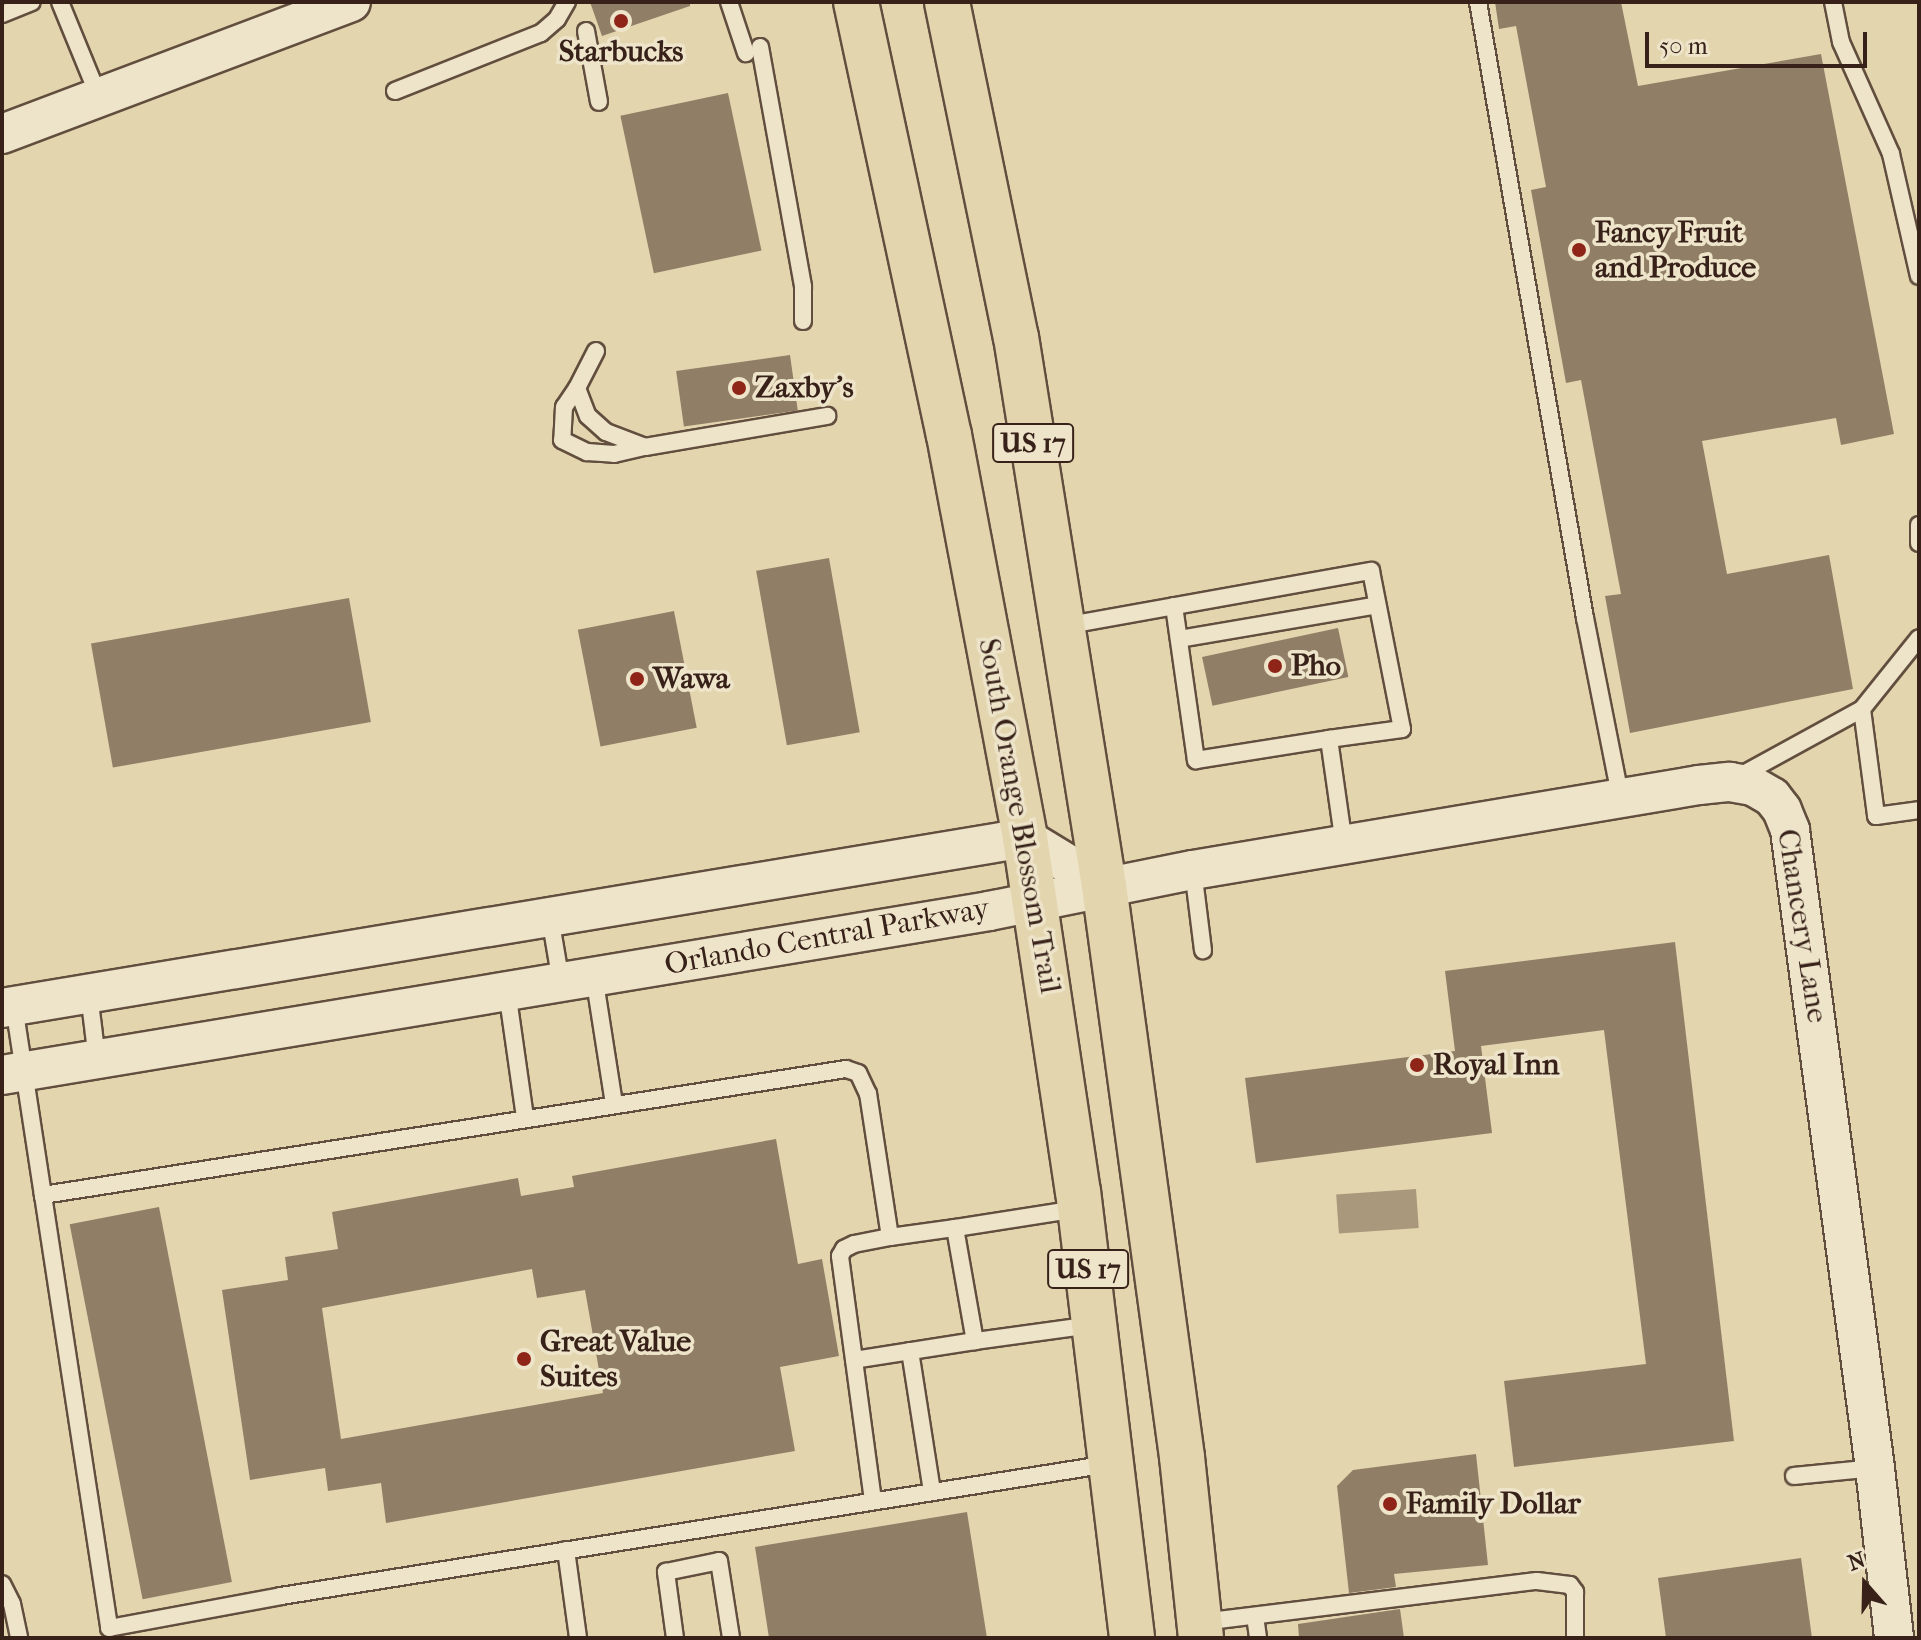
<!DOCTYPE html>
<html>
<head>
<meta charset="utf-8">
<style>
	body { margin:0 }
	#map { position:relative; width:1921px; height:1640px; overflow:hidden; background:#e3d5ae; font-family:"IM FELL French Canon",serif }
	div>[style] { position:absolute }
	.water>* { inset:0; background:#a9987b; transform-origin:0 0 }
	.building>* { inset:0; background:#907f66; transform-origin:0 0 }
	.roads { filter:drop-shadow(2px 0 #624e3e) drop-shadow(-2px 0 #624e3e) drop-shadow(0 2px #624e3e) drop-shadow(0 -2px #624e3e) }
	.service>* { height:16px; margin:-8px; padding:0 8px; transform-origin:8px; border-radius:8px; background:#ede4ca }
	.tertiary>* { height:38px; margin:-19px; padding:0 19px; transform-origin:19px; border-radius:19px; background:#ede4ca }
	.primary>* { height:44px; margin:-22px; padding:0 22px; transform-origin:22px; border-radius:22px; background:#e3d5ae }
	.dots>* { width:22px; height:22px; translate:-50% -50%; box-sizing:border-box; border:4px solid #ede4ca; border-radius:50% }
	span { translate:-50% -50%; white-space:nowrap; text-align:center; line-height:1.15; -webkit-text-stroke:7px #ede4ca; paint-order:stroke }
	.shield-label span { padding:2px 6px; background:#ede4ca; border:2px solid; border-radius:6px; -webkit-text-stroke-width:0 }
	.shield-label { font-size:28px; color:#372119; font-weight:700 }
	.poi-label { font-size:30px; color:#372119; font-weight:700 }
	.left { translate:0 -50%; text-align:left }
	.street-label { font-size:30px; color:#372119 }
	.frame { position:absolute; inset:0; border:4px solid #372119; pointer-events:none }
	.north { position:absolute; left:1825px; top:1544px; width:80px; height:80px; -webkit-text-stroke:6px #ede4ca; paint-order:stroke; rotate:340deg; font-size:22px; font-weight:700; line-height:32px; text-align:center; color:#372119 }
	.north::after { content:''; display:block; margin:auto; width:28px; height:36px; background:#372119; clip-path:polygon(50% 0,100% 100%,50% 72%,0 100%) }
	.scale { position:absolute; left:1645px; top:32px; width:222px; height:36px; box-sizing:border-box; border:4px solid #372119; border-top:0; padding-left:10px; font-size:24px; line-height:28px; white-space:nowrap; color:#372119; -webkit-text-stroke:6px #ede4ca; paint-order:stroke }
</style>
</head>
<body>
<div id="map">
	<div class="water">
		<i style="left:1416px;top:1189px;width:39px;height:80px;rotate:86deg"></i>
	</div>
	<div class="building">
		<i style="clip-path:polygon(590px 2px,690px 2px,690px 6px,602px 36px)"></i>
		<i style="clip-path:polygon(1495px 2px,1621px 2px,1638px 86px,1821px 54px,1894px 434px,1841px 445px,1836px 418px,1702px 441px,1727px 574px,1829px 555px,1853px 689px,1630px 733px,1605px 596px,1621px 594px,1581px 380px,1566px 383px,1531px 190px,1546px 187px,1516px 26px,1499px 29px)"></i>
		<i style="left:728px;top:93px;width:161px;height:110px;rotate:78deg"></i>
		<i style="left:790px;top:355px;width:56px;height:115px;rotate:82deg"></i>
		<i style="left:829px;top:558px;width:177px;height:74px;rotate:80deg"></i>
		<i style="left:349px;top:598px;width:126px;height:262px;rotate:80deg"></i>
		<i style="left:674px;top:611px;width:119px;height:98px;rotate:79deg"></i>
		<i style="left:1338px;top:628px;width:50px;height:139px;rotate:78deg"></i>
		<i style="clip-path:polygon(1675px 942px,1734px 1441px,1514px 1467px,1504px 1381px,1646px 1364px,1604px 1030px,1481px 1046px,1492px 1133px,1256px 1163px,1245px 1078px,1455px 1051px,1445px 971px)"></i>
		<i style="clip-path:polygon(evenodd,776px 1139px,798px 1264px,822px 1259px,839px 1356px,780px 1367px,795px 1451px,386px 1523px,381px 1483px,328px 1491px,325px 1468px,250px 1480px,222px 1290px,288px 1280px,285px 1257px,338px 1249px,332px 1212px,518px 1178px,521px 1196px,574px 1187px,572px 1176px,776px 1139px,532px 1269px,537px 1298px,585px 1290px,603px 1393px,341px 1439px,322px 1308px,532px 1269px)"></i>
		<i style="left:159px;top:1207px;width:382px;height:91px;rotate:79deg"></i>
		<i style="clip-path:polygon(1476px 1454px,1488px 1565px,1394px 1574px,1396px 1587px,1349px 1593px,1337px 1486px,1353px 1470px)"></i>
		<i style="clip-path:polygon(967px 1512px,987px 1638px,769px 1638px,755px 1547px)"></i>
		<i style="clip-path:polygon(1801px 1558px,1812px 1638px,1666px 1638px,1658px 1578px)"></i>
		<i style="clip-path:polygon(1400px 1609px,1404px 1638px,1299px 1638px,1298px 1624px)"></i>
	</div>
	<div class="roads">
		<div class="service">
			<i style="left:60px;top:2px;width:103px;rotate:67.7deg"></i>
			<i style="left:729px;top:2px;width:54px;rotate:71.6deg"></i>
			<i style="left:1478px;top:2px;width:625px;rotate:80.15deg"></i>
			<i style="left:1585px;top:618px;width:185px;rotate:78.8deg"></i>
			<i style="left:1833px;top:2px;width:41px;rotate:78.7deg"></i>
			<i style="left:1841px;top:42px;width:123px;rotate:65.9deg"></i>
			<i style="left:1891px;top:154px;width:125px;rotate:77.1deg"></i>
			<i style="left:2px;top:14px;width:32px;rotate:-22deg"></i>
			<i style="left:586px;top:31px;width:72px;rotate:79.6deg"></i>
			<i style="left:760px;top:47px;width:244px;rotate:79.8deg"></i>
			<i style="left:803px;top:287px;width:34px;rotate:90deg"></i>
			<i style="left:395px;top:91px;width:157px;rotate:-21.7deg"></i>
			<i style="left:541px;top:33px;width:21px;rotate:-41deg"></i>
			<i style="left:557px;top:19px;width:20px;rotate:-60deg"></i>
			<i style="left:596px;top:351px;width:42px;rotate:117.2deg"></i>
			<i style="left:577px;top:388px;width:30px;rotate:69deg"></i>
			<i style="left:588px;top:416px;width:24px;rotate:42deg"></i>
			<i style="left:606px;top:432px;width:42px;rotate:21deg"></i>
			<i style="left:645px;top:447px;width:185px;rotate:-9.7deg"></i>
			<i style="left:577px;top:388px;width:23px;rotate:124deg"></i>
			<i style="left:564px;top:407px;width:33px;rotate:93deg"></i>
			<i style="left:562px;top:440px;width:28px;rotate:26deg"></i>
			<i style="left:587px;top:452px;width:27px;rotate:4deg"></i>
			<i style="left:614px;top:454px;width:32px;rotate:-13deg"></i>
			<i style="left:1919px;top:525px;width:18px;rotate:90deg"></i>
			<i style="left:1174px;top:606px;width:156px;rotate:81.9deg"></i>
			<i style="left:1196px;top:760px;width:135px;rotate:-9deg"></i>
			<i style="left:1329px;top:739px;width:107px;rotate:81.9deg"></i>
			<i style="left:1064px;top:626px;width:312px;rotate:-10.2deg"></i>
			<i style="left:1371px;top:571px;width:161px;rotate:78.9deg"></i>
			<i style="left:1402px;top:729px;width:74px;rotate:172.2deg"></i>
			<i style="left:1179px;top:639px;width:201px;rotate:-9.7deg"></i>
			<i style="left:1862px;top:709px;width:108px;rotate:82.5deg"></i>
			<i style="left:1876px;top:816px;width:43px;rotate:-7.9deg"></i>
			<i style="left:1738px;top:777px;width:141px;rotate:-28.7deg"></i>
			<i style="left:1862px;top:709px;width:91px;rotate:-51.2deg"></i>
			<i style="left:1193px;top:870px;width:81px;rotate:82.9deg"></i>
			<i style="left:550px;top:917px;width:66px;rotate:80.4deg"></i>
			<i style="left:594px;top:976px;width:130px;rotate:81.1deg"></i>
			<i style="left:507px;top:991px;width:128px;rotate:81.9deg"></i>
			<i style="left:89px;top:994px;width:65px;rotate:83deg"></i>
			<i style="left:14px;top:1006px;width:191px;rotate:81.3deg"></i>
			<i style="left:1077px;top:1209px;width:123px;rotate:171.1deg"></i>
			<i style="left:955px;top:1228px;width:115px;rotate:80deg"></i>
			<i style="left:975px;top:1341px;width:122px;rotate:171.1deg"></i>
			<i style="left:854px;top:1360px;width:105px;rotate:-97.7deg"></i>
			<i style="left:840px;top:1256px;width:8px;rotate:-60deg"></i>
			<i style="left:844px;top:1249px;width:11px;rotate:-27deg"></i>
			<i style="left:854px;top:1244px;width:37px;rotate:-11deg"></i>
			<i style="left:890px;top:1237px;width:145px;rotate:-98.7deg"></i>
			<i style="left:868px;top:1094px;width:23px;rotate:-115deg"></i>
			<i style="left:858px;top:1073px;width:13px;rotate:-162deg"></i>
			<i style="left:846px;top:1069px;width:813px;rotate:171.08deg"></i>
			<i style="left:43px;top:1195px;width:438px;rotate:81.3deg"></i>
			<i style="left:109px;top:1628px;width:175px;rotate:-10.5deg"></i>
			<i style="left:281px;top:1596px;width:838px;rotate:-9.06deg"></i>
			<i style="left:890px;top:1237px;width:66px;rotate:-7.9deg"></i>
			<i style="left:975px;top:1341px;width:118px;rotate:-7.8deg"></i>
			<i style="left:910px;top:1351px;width:142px;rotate:81.1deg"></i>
			<i style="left:854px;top:1360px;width:141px;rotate:82.3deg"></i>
			<i style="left:1794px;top:1476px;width:81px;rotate:-5.6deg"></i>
			<i style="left:566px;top:1550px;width:89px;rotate:82.2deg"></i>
			<i style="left:2px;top:1584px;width:22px;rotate:63deg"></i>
			<i style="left:12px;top:1604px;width:35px;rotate:78deg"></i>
			<i style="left:1255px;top:1616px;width:22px;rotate:82deg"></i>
			<i style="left:1202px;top:1622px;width:337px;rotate:-7deg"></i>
			<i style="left:1537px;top:1581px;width:33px;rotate:7deg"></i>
			<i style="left:1570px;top:1585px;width:9px;rotate:54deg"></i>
			<i style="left:1575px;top:1592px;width:46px;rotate:90deg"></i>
			<i style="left:675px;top:1638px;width:67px;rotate:-97.8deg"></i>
			<i style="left:666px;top:1572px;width:54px;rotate:-11.7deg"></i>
			<i style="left:719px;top:1561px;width:78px;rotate:81.1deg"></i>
		</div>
		<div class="tertiary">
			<i style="left:2px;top:134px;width:373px;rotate:-20.7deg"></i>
			<i style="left:2px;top:1008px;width:1037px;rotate:-9.44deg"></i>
			<i style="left:1025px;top:838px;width:92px;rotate:31.3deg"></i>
			<i style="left:2px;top:1075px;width:1001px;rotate:-9.43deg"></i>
			<i style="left:989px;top:911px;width:208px;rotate:-11.4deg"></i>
			<i style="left:1193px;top:870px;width:513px;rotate:-9.54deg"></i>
			<i style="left:1699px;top:785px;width:31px;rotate:-6deg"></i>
			<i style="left:1730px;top:782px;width:23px;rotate:10deg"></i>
			<i style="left:1753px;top:786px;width:22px;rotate:30deg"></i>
			<i style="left:1772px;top:797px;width:16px;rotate:52deg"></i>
			<i style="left:1782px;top:810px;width:22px;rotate:68deg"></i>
			<i style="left:1790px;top:830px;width:644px;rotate:82.41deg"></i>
			<i style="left:1875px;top:1468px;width:171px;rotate:83.6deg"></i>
		</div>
		<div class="primary">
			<i style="left:856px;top:2px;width:443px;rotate:77.9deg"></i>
			<i style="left:949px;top:435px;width:410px;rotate:79.3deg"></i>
			<i style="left:1025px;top:838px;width:357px;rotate:81.5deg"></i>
			<i style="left:1078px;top:1191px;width:450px;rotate:83.1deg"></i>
			<i style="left:947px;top:2px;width:342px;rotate:78.4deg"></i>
			<i style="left:1016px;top:337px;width:556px;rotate:80.89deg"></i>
			<i style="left:1104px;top:886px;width:576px;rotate:82.22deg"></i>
			<i style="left:1182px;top:1457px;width:182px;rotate:84deg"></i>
		</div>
	</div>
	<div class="dots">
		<i style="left:621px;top:21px;background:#8f2418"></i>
		<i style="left:1579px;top:250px;background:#8f2418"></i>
		<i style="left:739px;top:388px;background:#8f2418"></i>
		<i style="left:1275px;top:666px;background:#8f2418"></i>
		<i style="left:637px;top:679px;background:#8f2418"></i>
		<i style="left:1417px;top:1065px;background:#8f2418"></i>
		<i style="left:524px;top:1359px;background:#8f2418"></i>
		<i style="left:1390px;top:1504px;background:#8f2418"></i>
	</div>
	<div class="shield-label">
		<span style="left:1033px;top:443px">US 17</span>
		<span style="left:1088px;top:1269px">US 17</span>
	</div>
	<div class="poi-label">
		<span style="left:621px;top:52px">Starbucks</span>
		<span class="left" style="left:1595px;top:250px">Fancy Fruit<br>and Produce</span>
		<span class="left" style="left:755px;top:388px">Zaxby's</span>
		<span class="left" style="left:1291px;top:666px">Pho</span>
		<span class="left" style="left:653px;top:679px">Wawa</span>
		<span class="left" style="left:1433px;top:1065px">Royal Inn</span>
		<span class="left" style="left:540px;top:1359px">Great Value<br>Suites</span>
		<span class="left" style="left:1406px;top:1504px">Family Dollar</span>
	</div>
	<div class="street-label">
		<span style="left:1019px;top:816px;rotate:80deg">South Orange Blossom Trail</span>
		<span style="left:1802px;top:926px;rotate:81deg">Chancery Lane</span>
		<span style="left:827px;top:937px;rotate:-10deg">Orlando Central Parkway</span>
	</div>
	<div class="frame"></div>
	<div class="north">N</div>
	<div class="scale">50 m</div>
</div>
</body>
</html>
